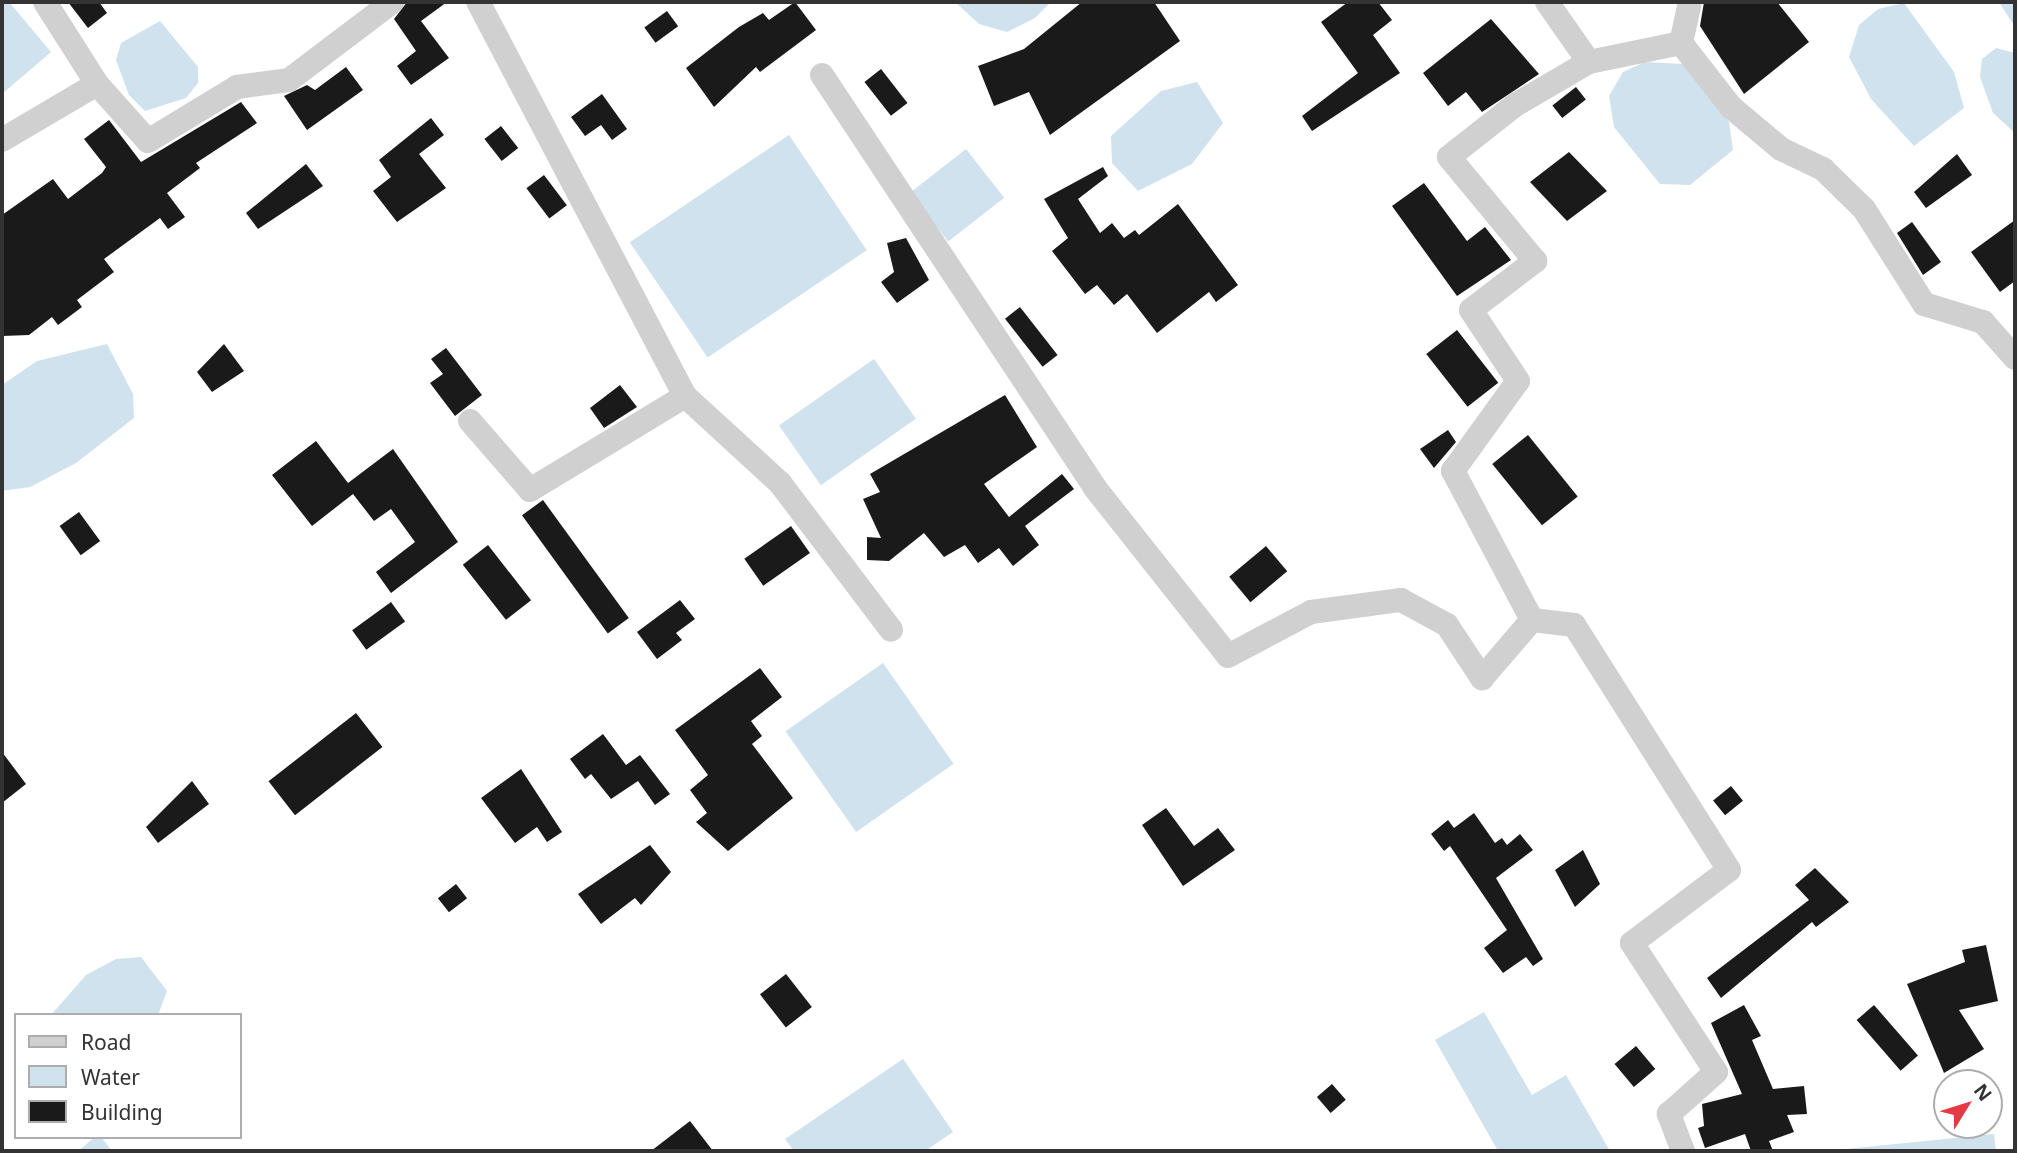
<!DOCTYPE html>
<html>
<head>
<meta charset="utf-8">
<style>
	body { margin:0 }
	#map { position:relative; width:2017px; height:1153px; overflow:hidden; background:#fff; font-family:"Noto Sans",sans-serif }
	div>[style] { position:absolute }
	.water>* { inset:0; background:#cfe2ee; transform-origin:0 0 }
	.building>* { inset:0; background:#1a1a1a; transform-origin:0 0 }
	.minor>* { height:24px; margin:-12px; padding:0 12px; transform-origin:12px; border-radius:12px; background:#d0d0d0 }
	span { translate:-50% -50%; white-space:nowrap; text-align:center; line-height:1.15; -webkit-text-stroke:7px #fff; paint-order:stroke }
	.frame { position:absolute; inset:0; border:4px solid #333; pointer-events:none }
	.legend { position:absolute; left:14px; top:1013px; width:228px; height:126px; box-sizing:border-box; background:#fff; border:2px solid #adadad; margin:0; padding:9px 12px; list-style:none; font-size:21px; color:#333 }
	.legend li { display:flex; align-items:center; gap:14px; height:35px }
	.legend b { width:35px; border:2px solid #adadad }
	.north { position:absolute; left:1933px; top:1069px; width:70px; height:70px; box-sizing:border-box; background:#fff; border:2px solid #adadad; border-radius:50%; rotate:52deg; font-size:19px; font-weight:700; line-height:28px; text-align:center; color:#333 }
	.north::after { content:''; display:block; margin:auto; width:24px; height:32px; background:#e63946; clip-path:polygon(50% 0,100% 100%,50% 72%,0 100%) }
</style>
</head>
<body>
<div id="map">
	<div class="water">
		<i style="clip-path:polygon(2px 2px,9px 2px,51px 52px,2px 94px)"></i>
		<i style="clip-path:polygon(955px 2px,1051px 2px,1035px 18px,1007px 32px,979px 24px)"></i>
		<i style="clip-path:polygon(1999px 2px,2015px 2px,2015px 27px)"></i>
		<i style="clip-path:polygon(1904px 3px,1954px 72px,1964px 108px,1914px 146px,1871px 99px,1849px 57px,1859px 25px,1878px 9px)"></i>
		<i style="clip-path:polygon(160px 21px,198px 67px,198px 83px,186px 98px,145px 111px,129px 95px,116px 60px,121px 43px)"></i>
		<i style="clip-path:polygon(1996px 48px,2015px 53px,2015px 133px,1993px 113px,1980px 77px,1982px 59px)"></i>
		<i style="clip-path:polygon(1645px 62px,1683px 64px,1729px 122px,1733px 150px,1690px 185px,1660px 184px,1614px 127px,1609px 96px,1623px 72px)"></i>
		<i style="clip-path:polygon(1197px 82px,1223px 123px,1192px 164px,1138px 191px,1112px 163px,1111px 136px,1161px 91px)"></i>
		<i style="left:789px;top:135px;width:139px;height:192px;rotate:56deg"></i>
		<i style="left:966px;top:149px;width:62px;height:71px;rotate:52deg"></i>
		<i style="clip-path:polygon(107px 344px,133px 394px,134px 418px,76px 463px,30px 487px,2px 491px,2px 385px,37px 361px)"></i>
		<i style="left:874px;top:359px;width:73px;height:116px;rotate:55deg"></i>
		<i style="left:883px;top:663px;width:123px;height:119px;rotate:55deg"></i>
		<i style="clip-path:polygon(141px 957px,167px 991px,158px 1015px,51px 1015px,86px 975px,116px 959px)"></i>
		<i style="clip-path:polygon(1484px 1012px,1532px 1095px,1566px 1075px,1610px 1151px,1498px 1151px,1435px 1040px)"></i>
		<i style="clip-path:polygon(903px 1059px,953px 1132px,925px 1151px,794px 1151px,785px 1139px)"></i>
		<i style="clip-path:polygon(1994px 1134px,1996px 1151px,1826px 1151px)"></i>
		<i style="clip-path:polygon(95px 1137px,101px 1137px,112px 1151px,78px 1151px)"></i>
	</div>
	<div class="building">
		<i style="clip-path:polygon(68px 2px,99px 2px,107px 13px,88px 28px)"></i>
		<i style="clip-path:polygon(407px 2px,447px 2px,421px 21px,449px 58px,411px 85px,397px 66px,416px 51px,394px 19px)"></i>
		<i style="clip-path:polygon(795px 2px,816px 30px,760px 72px,756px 67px,714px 107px,686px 68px,739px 27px,763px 13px,769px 20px)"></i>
		<i style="clip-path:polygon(1082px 2px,1154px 2px,1180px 41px,1050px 135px,1029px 92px,994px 106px,978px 66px,1024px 49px)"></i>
		<i style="clip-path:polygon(1348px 2px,1378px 2px,1392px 20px,1373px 35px,1400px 73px,1312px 131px,1302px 116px,1358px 73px,1321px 22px)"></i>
		<i style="clip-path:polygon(1704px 2px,1777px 2px,1809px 42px,1744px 94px,1700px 26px)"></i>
		<i style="left:667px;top:11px;width:19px;height:28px;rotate:54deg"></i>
		<i style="clip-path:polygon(1491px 19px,1539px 74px,1482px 112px,1466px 92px,1448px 106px,1423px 73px)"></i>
		<i style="clip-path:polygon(346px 67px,363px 90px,307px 130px,284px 96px,307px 85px,315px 90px)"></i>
		<i style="left:881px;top:69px;width:43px;height:21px;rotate:52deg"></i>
		<i style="left:1576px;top:87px;width:16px;height:30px;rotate:52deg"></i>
		<i style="clip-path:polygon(602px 94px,627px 129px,612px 140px,601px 125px,585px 136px,571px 117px)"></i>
		<i style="clip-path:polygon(241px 102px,257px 123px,196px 163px,200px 168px,167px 193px,185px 217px,168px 229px,160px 218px,104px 259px,114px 272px,77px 300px,82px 307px,58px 325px,52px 317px,29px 335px,2px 336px,2px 215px,53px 179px,68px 199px,102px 173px,106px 167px,84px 139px,109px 120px,141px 162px)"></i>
		<i style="clip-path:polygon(431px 118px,444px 135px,419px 154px,446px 188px,397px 222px,373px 191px,391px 177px,379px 160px)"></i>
		<i style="left:501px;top:126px;width:28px;height:21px;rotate:52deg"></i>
		<i style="clip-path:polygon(1569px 152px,1607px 191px,1567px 221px,1530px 182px)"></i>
		<i style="clip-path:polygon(1957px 154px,1972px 175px,1926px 208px,1914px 192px)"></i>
		<i style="clip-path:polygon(306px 164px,323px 186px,258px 229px,246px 213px)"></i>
		<i style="clip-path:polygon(1103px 167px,1108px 176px,1078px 199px,1100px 233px,1112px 223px,1124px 238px,1135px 230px,1139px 235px,1178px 204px,1238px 285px,1216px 302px,1209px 292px,1157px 333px,1127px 294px,1114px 305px,1097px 285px,1085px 294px,1052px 251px,1068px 238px,1044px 199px)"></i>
		<i style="left:544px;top:175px;width:38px;height:22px;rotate:53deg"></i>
		<i style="clip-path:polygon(1424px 183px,1467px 241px,1485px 227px,1511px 260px,1457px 296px,1392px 206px)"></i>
		<i style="clip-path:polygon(2015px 220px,2015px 281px,2000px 292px,1971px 252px)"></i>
		<i style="clip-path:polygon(1912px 222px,1941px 262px,1923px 275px,1897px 233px)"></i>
		<i style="clip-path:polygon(906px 238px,929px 280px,897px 303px,881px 282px,894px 272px,887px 243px)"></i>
		<i style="left:1020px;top:307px;width:61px;height:19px;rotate:52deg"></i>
		<i style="left:1457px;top:330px;width:67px;height:39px;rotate:52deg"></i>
		<i style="clip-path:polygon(224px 344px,244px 371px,212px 392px,197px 372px)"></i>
		<i style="clip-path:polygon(446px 348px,482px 395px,455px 416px,430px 383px,443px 374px,431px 359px)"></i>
		<i style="clip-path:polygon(620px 385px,637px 407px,604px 428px,590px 408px)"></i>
		<i style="clip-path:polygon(1005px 395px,1037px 447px,984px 484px,1009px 517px,1062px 474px,1074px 489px,1025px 526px,1039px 545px,1013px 566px,999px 548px,978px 563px,965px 545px,944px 557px,924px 533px,889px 561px,867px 560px,867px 537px,881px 538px,863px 499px,880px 492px,870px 474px)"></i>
		<i style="clip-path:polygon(1448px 430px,1456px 442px,1434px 468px,1420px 449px)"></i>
		<i style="left:1528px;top:435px;width:79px;height:46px;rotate:51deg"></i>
		<i style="clip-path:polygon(316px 441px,348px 483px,393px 449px,458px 542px,391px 593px,376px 572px,415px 542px,391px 509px,374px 521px,353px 494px,312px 526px,272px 475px)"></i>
		<i style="left:543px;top:500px;width:146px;height:26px;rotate:54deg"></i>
		<i style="left:79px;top:512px;width:36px;height:24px;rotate:54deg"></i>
		<i style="left:791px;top:526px;width:33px;height:57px;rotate:55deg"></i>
		<i style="left:488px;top:545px;width:70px;height:32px;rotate:52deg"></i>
		<i style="left:1266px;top:546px;width:33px;height:48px;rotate:50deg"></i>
		<i style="clip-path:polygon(680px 600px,695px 619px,676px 633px,682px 640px,657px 659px,637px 632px)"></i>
		<i style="left:391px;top:602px;width:24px;height:48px;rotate:54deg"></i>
		<i style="clip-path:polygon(760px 668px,782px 697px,751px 721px,762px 736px,752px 744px,793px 798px,728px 851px,696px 822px,707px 813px,690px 790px,708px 775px,675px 730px)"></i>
		<i style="left:356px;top:713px;width:43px;height:111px;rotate:52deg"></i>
		<i style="clip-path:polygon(603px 734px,626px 765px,640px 755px,670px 794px,655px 805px,638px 781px,611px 799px,591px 774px,585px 779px,570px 759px)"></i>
		<i style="clip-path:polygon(2px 752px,26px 784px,2px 803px)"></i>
		<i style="clip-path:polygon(521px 769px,562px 832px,547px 842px,537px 827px,515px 843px,481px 798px)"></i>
		<i style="clip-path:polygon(192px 781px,209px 804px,158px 843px,146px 827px)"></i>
		<i style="left:1731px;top:786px;width:19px;height:23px;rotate:51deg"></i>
		<i style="clip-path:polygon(1166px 808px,1194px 846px,1218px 828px,1235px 850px,1183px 886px,1142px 825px)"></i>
		<i style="clip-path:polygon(1474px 813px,1495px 843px,1502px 838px,1507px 845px,1520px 834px,1533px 850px,1496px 878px,1543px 959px,1533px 966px,1526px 957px,1503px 973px,1484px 948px,1507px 930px,1450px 846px,1444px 851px,1431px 834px,1448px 820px,1454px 828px)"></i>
		<i style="clip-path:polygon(650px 845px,671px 872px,641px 905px,635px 898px,601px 924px,578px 894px)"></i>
		<i style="clip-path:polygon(1583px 850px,1600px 884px,1575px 907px,1555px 870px)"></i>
		<i style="clip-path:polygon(1815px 868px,1849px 902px,1816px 927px,1812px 922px,1721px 998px,1707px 978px,1809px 900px,1795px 885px)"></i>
		<i style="left:456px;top:884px;width:18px;height:23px;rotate:52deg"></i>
		<i style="clip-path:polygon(1986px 945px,1998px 1001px,1959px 1010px,1984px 1049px,1944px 1073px,1907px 984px,1965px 962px,1962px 950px)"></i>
		<i style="left:786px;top:974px;width:42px;height:33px;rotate:52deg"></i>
		<i style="clip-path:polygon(1744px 1005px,1761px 1036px,1752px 1040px,1773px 1089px,1804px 1086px,1807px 1114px,1787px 1115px,1794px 1132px,1769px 1141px,1773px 1151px,1751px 1151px,1745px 1134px,1705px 1148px,1698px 1128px,1704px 1126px,1702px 1104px,1742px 1094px,1711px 1023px)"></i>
		<i style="left:1874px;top:1005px;width:67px;height:23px;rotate:49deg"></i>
		<i style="left:1636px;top:1046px;width:30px;height:28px;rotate:50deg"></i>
		<i style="left:1332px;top:1084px;width:21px;height:20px;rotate:49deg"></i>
		<i style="clip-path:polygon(690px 1121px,713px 1151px,651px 1151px)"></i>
	</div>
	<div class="minor">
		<i style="left:45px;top:2px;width:97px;rotate:57.6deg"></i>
		<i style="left:97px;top:84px;width:76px;rotate:48.2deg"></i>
		<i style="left:148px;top:141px;width:104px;rotate:-31.2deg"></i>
		<i style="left:237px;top:87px;width:52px;rotate:-7.7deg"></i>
		<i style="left:289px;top:80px;width:129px;rotate:-37.1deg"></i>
		<i style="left:1547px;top:2px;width:73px;rotate:55deg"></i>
		<i style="left:1681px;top:43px;width:42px;rotate:-77.6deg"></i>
		<i style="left:822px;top:75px;width:495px;rotate:56.5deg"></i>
		<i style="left:1095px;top:488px;width:214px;rotate:51.6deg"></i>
		<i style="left:1228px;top:656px;width:94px;rotate:-27.9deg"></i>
		<i style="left:1311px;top:612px;width:91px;rotate:-7.6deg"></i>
		<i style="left:1401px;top:600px;width:52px;rotate:28.5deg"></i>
		<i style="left:1447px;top:625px;width:64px;rotate:56.6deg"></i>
		<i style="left:1482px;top:678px;width:77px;rotate:-49.2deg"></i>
		<i style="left:2px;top:140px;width:110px;rotate:-30.5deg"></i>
		<i style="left:685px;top:396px;width:129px;rotate:42.5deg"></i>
		<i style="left:780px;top:483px;width:184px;rotate:52.9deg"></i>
		<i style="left:470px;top:421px;width:91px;rotate:49deg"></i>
		<i style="left:530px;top:490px;width:181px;rotate:-31.2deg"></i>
		<i style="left:685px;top:396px;width:445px;rotate:-117.7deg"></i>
		<i style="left:1683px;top:1151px;width:40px;rotate:-111deg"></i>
		<i style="left:1669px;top:1114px;width:63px;rotate:-41.8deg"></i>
		<i style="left:1716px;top:1072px;width:154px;rotate:-123.1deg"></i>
		<i style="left:1632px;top:943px;width:121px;rotate:-37deg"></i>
		<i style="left:1729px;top:870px;width:290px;rotate:-122.3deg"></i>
		<i style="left:1574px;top:625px;width:42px;rotate:-173.2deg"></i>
		<i style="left:1532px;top:620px;width:169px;rotate:-117.9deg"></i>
		<i style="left:1453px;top:471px;width:111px;rotate:-54.2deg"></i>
		<i style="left:1518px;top:381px;width:85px;rotate:-123.5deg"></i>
		<i style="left:1471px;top:310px;width:81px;rotate:-37.4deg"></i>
		<i style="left:1535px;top:261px;width:135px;rotate:-129.6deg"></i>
		<i style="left:1449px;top:157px;width:84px;rotate:-38.2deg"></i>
		<i style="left:1515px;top:105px;width:86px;rotate:-30.2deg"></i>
		<i style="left:1589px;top:62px;width:94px;rotate:-11.7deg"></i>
		<i style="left:1681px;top:43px;width:81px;rotate:52deg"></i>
		<i style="left:1731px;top:107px;width:65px;rotate:40deg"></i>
		<i style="left:1781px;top:149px;width:47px;rotate:25.5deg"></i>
		<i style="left:1823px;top:169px;width:57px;rotate:44.3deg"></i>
		<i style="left:1864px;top:209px;width:112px;rotate:57.7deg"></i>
		<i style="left:1924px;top:304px;width:62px;rotate:17deg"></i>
		<i style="left:1983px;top:322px;width:48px;rotate:48.4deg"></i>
	</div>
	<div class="frame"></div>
	<ul class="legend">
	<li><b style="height:9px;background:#d0d0d0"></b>Road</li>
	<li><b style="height:19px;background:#cfe2ee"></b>Water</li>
	<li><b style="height:19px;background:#1a1a1a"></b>Building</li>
	</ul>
	<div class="north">N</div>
</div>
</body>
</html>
